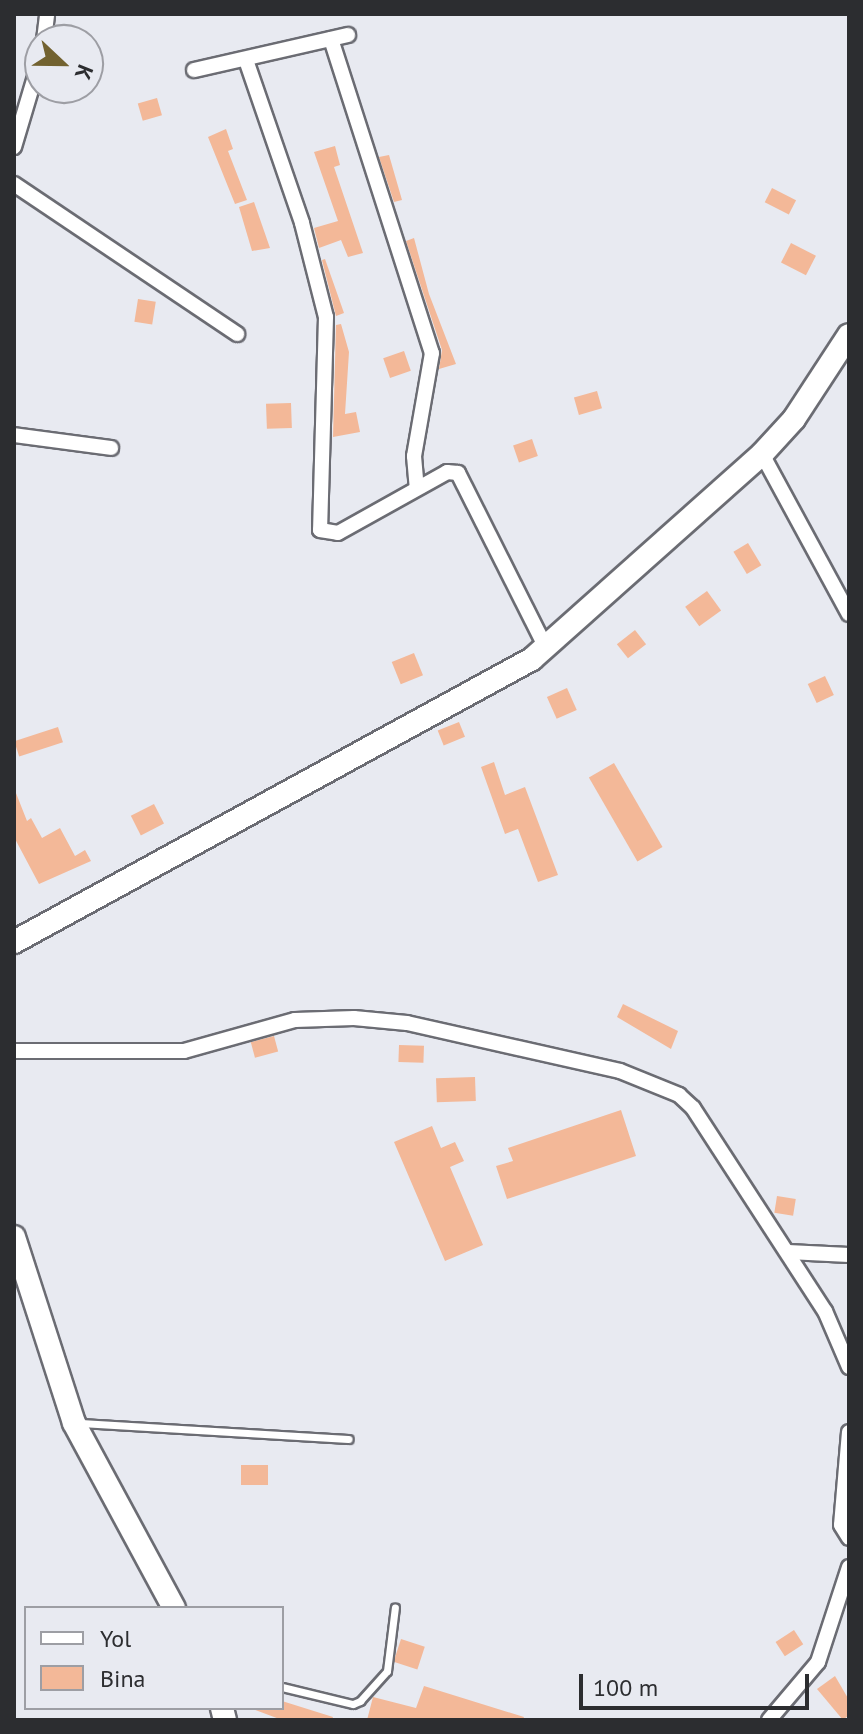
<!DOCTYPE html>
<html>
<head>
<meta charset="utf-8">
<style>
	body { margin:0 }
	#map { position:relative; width:863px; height:1734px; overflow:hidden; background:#e8eaf1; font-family:"PT Sans",sans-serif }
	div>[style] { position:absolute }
	.building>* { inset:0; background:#f3b898; transform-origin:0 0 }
	.roads { filter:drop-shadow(2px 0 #6b6c73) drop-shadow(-2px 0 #6b6c73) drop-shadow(0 2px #6b6c73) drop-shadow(0 -2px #6b6c73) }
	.lane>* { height:7px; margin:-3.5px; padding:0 3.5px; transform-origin:3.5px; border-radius:3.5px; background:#fff }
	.street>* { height:14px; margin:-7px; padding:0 7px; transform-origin:7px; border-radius:7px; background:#fff }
	.secondary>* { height:22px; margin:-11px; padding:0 11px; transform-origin:11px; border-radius:11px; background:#fff }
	span { translate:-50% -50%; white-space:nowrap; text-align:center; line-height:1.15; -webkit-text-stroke:7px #e8eaf1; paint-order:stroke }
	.frame { position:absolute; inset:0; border:16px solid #2c2d30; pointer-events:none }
	.legend { position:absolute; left:24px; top:1606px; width:260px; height:104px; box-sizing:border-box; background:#e8eaf1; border:2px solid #9d9ea4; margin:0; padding:10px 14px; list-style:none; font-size:24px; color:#2c2d30 }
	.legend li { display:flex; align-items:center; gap:16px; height:40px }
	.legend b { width:40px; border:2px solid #9d9ea4 }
	.north { position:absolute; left:24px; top:24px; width:80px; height:80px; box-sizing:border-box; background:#e8eaf1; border:2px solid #9d9ea4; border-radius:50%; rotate:112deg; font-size:22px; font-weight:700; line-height:32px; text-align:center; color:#2c2d30 }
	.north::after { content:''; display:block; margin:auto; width:28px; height:36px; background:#726230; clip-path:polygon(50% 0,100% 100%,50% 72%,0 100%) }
	.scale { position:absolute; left:579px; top:1674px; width:230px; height:36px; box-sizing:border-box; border:4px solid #2c2d30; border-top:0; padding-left:10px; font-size:24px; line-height:28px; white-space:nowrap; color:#2c2d30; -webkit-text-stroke:6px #e8eaf1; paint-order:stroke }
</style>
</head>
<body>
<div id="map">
	<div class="building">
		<i style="left:157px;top:98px;width:18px;height:20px;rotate:74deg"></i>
		<i style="clip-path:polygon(226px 129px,233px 149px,228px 151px,247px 200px,235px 204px,208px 137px)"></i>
		<i style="clip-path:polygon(335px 146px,340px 165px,334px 167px,363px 253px,348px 257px,341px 240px,319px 248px,314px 228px,338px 221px,314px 152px)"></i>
		<i style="clip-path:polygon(389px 155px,402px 200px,394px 202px,379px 157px)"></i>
		<i style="left:772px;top:188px;width:27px;height:16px;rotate:27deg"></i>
		<i style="clip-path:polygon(254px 202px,270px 248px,252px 251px,239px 207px)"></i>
		<i style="clip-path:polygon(414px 238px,429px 294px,456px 364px,439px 369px,442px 350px,406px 241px)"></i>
		<i style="left:791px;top:243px;width:28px;height:22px;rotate:27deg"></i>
		<i style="clip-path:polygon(325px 259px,344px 313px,336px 316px,322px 260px)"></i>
		<i style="left:138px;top:299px;width:18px;height:23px;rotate:9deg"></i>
		<i style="clip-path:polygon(341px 324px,349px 352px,345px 414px,356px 412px,360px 432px,333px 437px,336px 325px)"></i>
		<i style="left:404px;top:351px;width:21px;height:22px;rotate:71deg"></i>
		<i style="left:597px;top:391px;width:18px;height:24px;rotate:74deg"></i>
		<i style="left:291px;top:403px;width:25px;height:25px;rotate:88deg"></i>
		<i style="left:532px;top:439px;width:18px;height:20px;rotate:71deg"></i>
		<i style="left:748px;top:543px;width:26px;height:17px;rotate:59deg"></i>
		<i style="left:707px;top:591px;width:24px;height:27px;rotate:54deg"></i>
		<i style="left:635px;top:630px;width:18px;height:23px;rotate:52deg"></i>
		<i style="left:414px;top:653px;width:24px;height:24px;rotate:68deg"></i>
		<i style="left:825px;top:676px;width:21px;height:19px;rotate:65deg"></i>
		<i style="left:567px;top:688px;width:24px;height:22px;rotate:66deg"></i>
		<i style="left:459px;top:722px;width:16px;height:23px;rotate:68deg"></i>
		<i style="left:58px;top:727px;width:16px;height:46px;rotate:72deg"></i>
		<i style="clip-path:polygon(494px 762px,505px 795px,525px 787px,558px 875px,538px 882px,518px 829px,505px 834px,481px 767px)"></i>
		<i style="left:614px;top:763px;width:97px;height:29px;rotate:60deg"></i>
		<i style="clip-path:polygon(14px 788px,27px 821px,31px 818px,42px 838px,60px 828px,75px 856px,85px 850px,91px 861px,39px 884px,14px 837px)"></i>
		<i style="left:154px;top:804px;width:22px;height:26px;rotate:63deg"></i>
		<i style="clip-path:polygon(623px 1004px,678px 1031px,671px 1049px,617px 1017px)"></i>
		<i style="left:274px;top:1036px;width:16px;height:24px;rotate:75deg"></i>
		<i style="left:399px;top:1045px;width:25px;height:17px;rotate:2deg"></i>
		<i style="left:475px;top:1077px;width:24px;height:39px;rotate:88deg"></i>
		<i style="clip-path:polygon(621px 1110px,636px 1156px,507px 1199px,496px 1166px,513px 1161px,508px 1148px)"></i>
		<i style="clip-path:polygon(432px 1126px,441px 1148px,455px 1142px,464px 1161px,450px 1167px,483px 1245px,445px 1261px,394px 1142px)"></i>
		<i style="left:777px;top:1196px;width:19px;height:17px;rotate:9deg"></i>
		<i style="left:241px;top:1465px;width:27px;height:20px"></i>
		<i style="left:794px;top:1630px;width:17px;height:22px;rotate:57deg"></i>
		<i style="left:401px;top:1639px;width:25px;height:24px;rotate:18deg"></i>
		<i style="clip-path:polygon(835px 1676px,849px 1700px,849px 1715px,843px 1720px,817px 1689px)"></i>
		<i style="clip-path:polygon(424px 1686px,524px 1717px,523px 1720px,367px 1720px,373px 1697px,416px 1708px)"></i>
		<i style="clip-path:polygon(282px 1701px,333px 1717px,332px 1720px,282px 1720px,253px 1709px,282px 1708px)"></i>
	</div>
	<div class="roads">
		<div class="lane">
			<i style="left:80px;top:1423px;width:269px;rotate:3.4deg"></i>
			<i style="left:282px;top:1687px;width:73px;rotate:13.5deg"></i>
			<i style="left:353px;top:1704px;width:8px;rotate:-23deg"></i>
			<i style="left:360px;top:1701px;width:40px;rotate:-48deg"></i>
			<i style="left:387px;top:1671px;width:64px;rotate:-82.9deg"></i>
		</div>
		<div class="street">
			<i style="left:331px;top:39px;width:330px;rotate:72.2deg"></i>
			<i style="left:432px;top:353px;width:105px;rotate:99.9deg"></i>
			<i style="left:414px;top:456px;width:32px;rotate:85deg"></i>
			<i style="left:44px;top:40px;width:26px;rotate:-83deg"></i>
			<i style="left:246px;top:60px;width:172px;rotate:71deg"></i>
			<i style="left:302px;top:223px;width:97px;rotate:75.7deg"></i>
			<i style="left:326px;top:317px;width:213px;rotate:91.6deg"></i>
			<i style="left:320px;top:530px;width:18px;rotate:9deg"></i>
			<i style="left:338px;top:533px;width:125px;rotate:-29.2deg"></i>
			<i style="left:447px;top:472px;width:11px;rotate:5deg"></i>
			<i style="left:458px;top:473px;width:196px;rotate:63.3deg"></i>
			<i style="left:194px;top:70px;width:158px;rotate:-12.8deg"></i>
			<i style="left:14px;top:147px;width:91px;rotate:-73.4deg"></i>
			<i style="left:14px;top:184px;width:269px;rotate:33.9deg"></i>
			<i style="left:14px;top:435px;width:98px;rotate:7.6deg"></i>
			<i style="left:762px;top:454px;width:182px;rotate:61.5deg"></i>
			<i style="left:14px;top:1051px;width:170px"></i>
			<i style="left:184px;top:1051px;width:115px;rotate:-15.6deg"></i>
			<i style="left:295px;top:1020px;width:59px;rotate:-1.9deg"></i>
			<i style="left:354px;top:1018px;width:53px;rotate:5.4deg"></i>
			<i style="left:407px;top:1023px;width:218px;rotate:12.7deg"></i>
			<i style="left:620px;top:1071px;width:64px;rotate:22.1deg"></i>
			<i style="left:679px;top:1095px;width:19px;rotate:43deg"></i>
			<i style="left:693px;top:1108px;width:242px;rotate:57deg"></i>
			<i style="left:825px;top:1311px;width:61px;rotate:66.8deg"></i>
			<i style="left:788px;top:1252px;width:61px;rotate:2.8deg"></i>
			<i style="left:849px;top:1432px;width:93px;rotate:94.9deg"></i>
			<i style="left:841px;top:1525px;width:15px;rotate:58deg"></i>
			<i style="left:769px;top:1720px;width:76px;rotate:-49.8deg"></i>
			<i style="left:818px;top:1662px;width:100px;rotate:-71.9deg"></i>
		</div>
		<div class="secondary">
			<i style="left:14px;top:942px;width:590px;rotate:-28.65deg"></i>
			<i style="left:532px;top:659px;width:308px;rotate:-41.7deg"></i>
			<i style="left:762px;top:454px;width:47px;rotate:-47.6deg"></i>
			<i style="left:794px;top:419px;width:100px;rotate:-56.8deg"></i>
			<i style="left:14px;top:1237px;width:195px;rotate:72.1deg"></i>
			<i style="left:74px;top:1423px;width:210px;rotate:61.6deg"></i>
			<i style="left:222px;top:1708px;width:12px;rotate:76deg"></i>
		</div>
	</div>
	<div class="frame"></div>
	<ul class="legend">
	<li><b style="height:10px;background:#fff"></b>Yol</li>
	<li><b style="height:22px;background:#f3b898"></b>Bina</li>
	</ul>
	<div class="north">K</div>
	<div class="scale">100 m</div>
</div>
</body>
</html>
